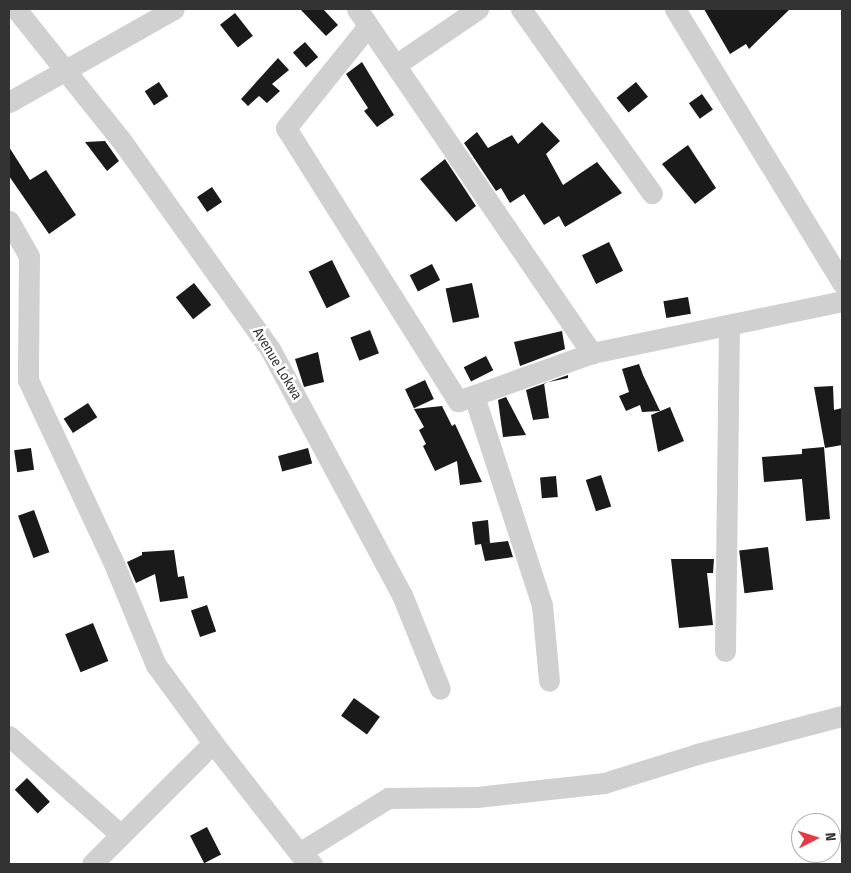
<!DOCTYPE html>
<html>
<head>
<meta charset="utf-8">
<style>
	body { margin:0 }
	#map { position:relative; width:851px; height:873px; overflow:hidden; background:#fff; font-family:"Fira Sans Condensed",sans-serif }
	div>[style] { position:absolute }
	.building>* { inset:0; background:#1a1a1a; transform-origin:0 0 }
	.minor>* { height:21px; margin:-10.5px; padding:0 10.5px; transform-origin:10.5px; border-radius:10.5px; background:#d0d0d0 }
	span { translate:-50% -50%; white-space:nowrap; text-align:center; line-height:1.15; -webkit-text-stroke:5px #fff; paint-order:stroke }
	.street-label { font-size:14px; color:#333 }
	.frame { position:absolute; inset:0; border:10px solid #333; pointer-events:none }
	.north { position:absolute; left:791px; top:813px; width:50px; height:50px; box-sizing:border-box; background:#fff; border:1px solid #adadad; border-radius:50%; rotate:85deg; font-size:14px; font-weight:700; line-height:20px; text-align:center; color:#333 }
	.north::after { content:''; display:block; margin:auto; width:18px; height:22px; background:#e63946; clip-path:polygon(50% 0,100% 100%,50% 72%,0 100%) }
</style>
</head>
<body>
<div id="map">
	<div class="building">
		<i style="clip-path:polygon(300px 9px,323px 9px,338px 25px,326px 36px)"></i>
		<i style="clip-path:polygon(704px 9px,790px 9px,749px 49px,746px 44px,730px 54px)"></i>
		<i style="left:235px;top:13px;width:29px;height:19px;rotate:52deg"></i>
		<i style="left:305px;top:42px;width:20px;height:16px;rotate:49deg"></i>
		<i style="clip-path:polygon(278px 58px,289px 70px,272px 84px,280px 91px,267px 103px,259px 96px,248px 106px,241px 99px)"></i>
		<i style="clip-path:polygon(362px 62px,394px 115px,377px 127px,364px 111px,368px 108px,346px 74px)"></i>
		<i style="left:159px;top:82px;width:17px;height:17px;rotate:57deg"></i>
		<i style="left:636px;top:82px;width:19px;height:25px;rotate:51deg"></i>
		<i style="left:702px;top:94px;width:19px;height:16px;rotate:55deg"></i>
		<i style="clip-path:polygon(542px 122px,560px 141px,546px 154px,563px 185px,597px 162px,622px 193px,565px 227px,559px 216px,544px 225px,524px 194px,510px 203px,501px 188px,496px 191px,464px 143px,477px 132px,488px 148px,512px 135px,518px 144px)"></i>
		<i style="clip-path:polygon(105px 141px,119px 161px,107px 171px,85px 142px)"></i>
		<i style="clip-path:polygon(688px 145px,716px 188px,695px 204px,662px 164px)"></i>
		<i style="clip-path:polygon(9px 147px,30px 180px,46px 170px,76px 215px,49px 234px,9px 176px)"></i>
		<i style="clip-path:polygon(445px 159px,476px 206px,456px 222px,420px 179px)"></i>
		<i style="left:212px;top:187px;width:18px;height:18px;rotate:56deg"></i>
		<i style="left:609px;top:242px;width:32px;height:30px;rotate:64deg"></i>
		<i style="left:332px;top:260px;width:41px;height:26px;rotate:64deg"></i>
		<i style="left:432px;top:264px;width:18px;height:25px;rotate:63deg"></i>
		<i style="left:194px;top:283px;width:28px;height:23px;rotate:52deg"></i>
		<i style="left:472px;top:283px;width:35px;height:27px;rotate:78deg"></i>
		<i style="left:688px;top:297px;width:17px;height:25px;rotate:80deg"></i>
		<i style="left:370px;top:330px;width:25px;height:21px;rotate:69deg"></i>
		<i style="clip-path:polygon(562px 331px,565px 349px,520px 366px,514px 342px)"></i>
		<i style="clip-path:polygon(318px 352px,324px 382px,304px 387px,295px 359px)"></i>
		<i style="left:486px;top:356px;width:16px;height:25px;rotate:63deg"></i>
		<i style="clip-path:polygon(639px 364px,643px 375px,660px 411px,642px 412px,640px 405px,626px 411px,619px 396px,629px 392px,622px 369px)"></i>
		<i style="clip-path:polygon(568px 375px,568px 378px,544px 383px,549px 418px,533px 420px,526px 390px)"></i>
		<i style="left:425px;top:380px;width:21px;height:22px;rotate:65deg"></i>
		<i style="clip-path:polygon(833px 386px,834px 410px,842px 408px,842px 445px,825px 448px,814px 387px)"></i>
		<i style="clip-path:polygon(506px 397px,526px 435px,503px 437px,498px 400px)"></i>
		<i style="left:88px;top:403px;width:17px;height:29px;rotate:57deg"></i>
		<i style="clip-path:polygon(442px 406px,452px 426px,455px 424px,482px 482px,460px 485px,457px 461px,435px 471px,423px 446px,426px 444px,419px 430px,424px 427px,414px 409px)"></i>
		<i style="clip-path:polygon(670px 407px,684px 441px,658px 452px,651px 415px)"></i>
		<i style="clip-path:polygon(824px 447px,830px 519px,806px 521px,802px 479px,764px 482px,762px 457px,802px 454px,802px 449px)"></i>
		<i style="left:31px;top:448px;width:22px;height:17px;rotate:82deg"></i>
		<i style="left:308px;top:448px;width:16px;height:31px;rotate:75deg"></i>
		<i style="left:601px;top:475px;width:33px;height:16px;rotate:72deg"></i>
		<i style="left:556px;top:476px;width:21px;height:16px;rotate:85deg"></i>
		<i style="left:34px;top:510px;width:45px;height:17px;rotate:70deg"></i>
		<i style="clip-path:polygon(488px 520px,490px 543px,482px 544px,508px 541px,513px 557px,485px 561px,481px 544px,475px 545px,472px 522px)"></i>
		<i style="left:768px;top:547px;width:43px;height:29px;rotate:83deg"></i>
		<i style="clip-path:polygon(174px 550px,178px 577px,184px 576px,188px 598px,160px 602px,155px 574px,136px 583px,127px 562px,142px 555px,142px 552px)"></i>
		<i style="clip-path:polygon(671px 559px,714px 559px,713px 573px,707px 573px,713px 625px,679px 628px)"></i>
		<i style="left:207px;top:605px;width:28px;height:17px;rotate:71deg"></i>
		<i style="left:93px;top:623px;width:41px;height:30px;rotate:68deg"></i>
		<i style="left:354px;top:698px;width:32px;height:22px;rotate:36deg"></i>
		<i style="left:27px;top:778px;width:33px;height:17px;rotate:46deg"></i>
		<i style="left:207px;top:827px;width:31px;height:19px;rotate:63deg"></i>
	</div>
	<div class="minor">
		<i style="left:16px;top:9px;width:168px;rotate:51.3deg"></i>
		<i style="left:121px;top:140px;width:257px;rotate:54.5deg"></i>
		<i style="left:270px;top:349px;width:279px;rotate:61.8deg"></i>
		<i style="left:402px;top:595px;width:101px;rotate:68deg"></i>
		<i style="left:357px;top:9px;width:417px;rotate:55.7deg"></i>
		<i style="left:521px;top:9px;width:226px;rotate:54.6deg"></i>
		<i style="left:675px;top:9px;width:321px;rotate:58.6deg"></i>
		<i style="left:368px;top:26px;width:131px;rotate:128.8deg"></i>
		<i style="left:286px;top:128px;width:323px;rotate:57.8deg"></i>
		<i style="left:458px;top:401px;width:142px;rotate:-19.7deg"></i>
		<i style="left:592px;top:353px;width:255px;rotate:-11.7deg"></i>
		<i style="left:397px;top:64px;width:98px;rotate:-34.2deg"></i>
		<i style="left:9px;top:102px;width:189px;rotate:-29.4deg"></i>
		<i style="left:9px;top:221px;width:40px;rotate:60.3deg"></i>
		<i style="left:29px;top:256px;width:124px;rotate:90.5deg"></i>
		<i style="left:28px;top:380px;width:198px;rotate:64.9deg"></i>
		<i style="left:112px;top:559px;width:115px;rotate:67.5deg"></i>
		<i style="left:156px;top:665px;width:97px;rotate:53.8deg"></i>
		<i style="left:213px;top:743px;width:140px;rotate:52deg"></i>
		<i style="left:299px;top:853px;width:17px;rotate:40deg"></i>
		<i style="left:474px;top:396px;width:220px;rotate:72deg"></i>
		<i style="left:542px;top:605px;width:76px;rotate:84.7deg"></i>
		<i style="left:725px;top:651px;width:326px;rotate:-89.3deg"></i>
		<i style="left:9px;top:736px;width:149px;rotate:41.5deg"></i>
		<i style="left:299px;top:853px;width:105px;rotate:-31.7deg"></i>
		<i style="left:388px;top:798px;width:89px;rotate:-0.6deg"></i>
		<i style="left:477px;top:797px;width:128px;rotate:-6.3deg"></i>
		<i style="left:604px;top:783px;width:97px;rotate:-17.3deg"></i>
		<i style="left:697px;top:754px;width:150px;rotate:-14.7deg"></i>
		<i style="left:92px;top:864px;width:171px;rotate:-45deg"></i>
	</div>
	<div class="street-label">
		<span style="left:277px;top:364px;rotate:59deg">Avenue Lokwa</span>
	</div>
	<div class="frame"></div>
	<div class="north">N</div>
</div>
</body>
</html>
